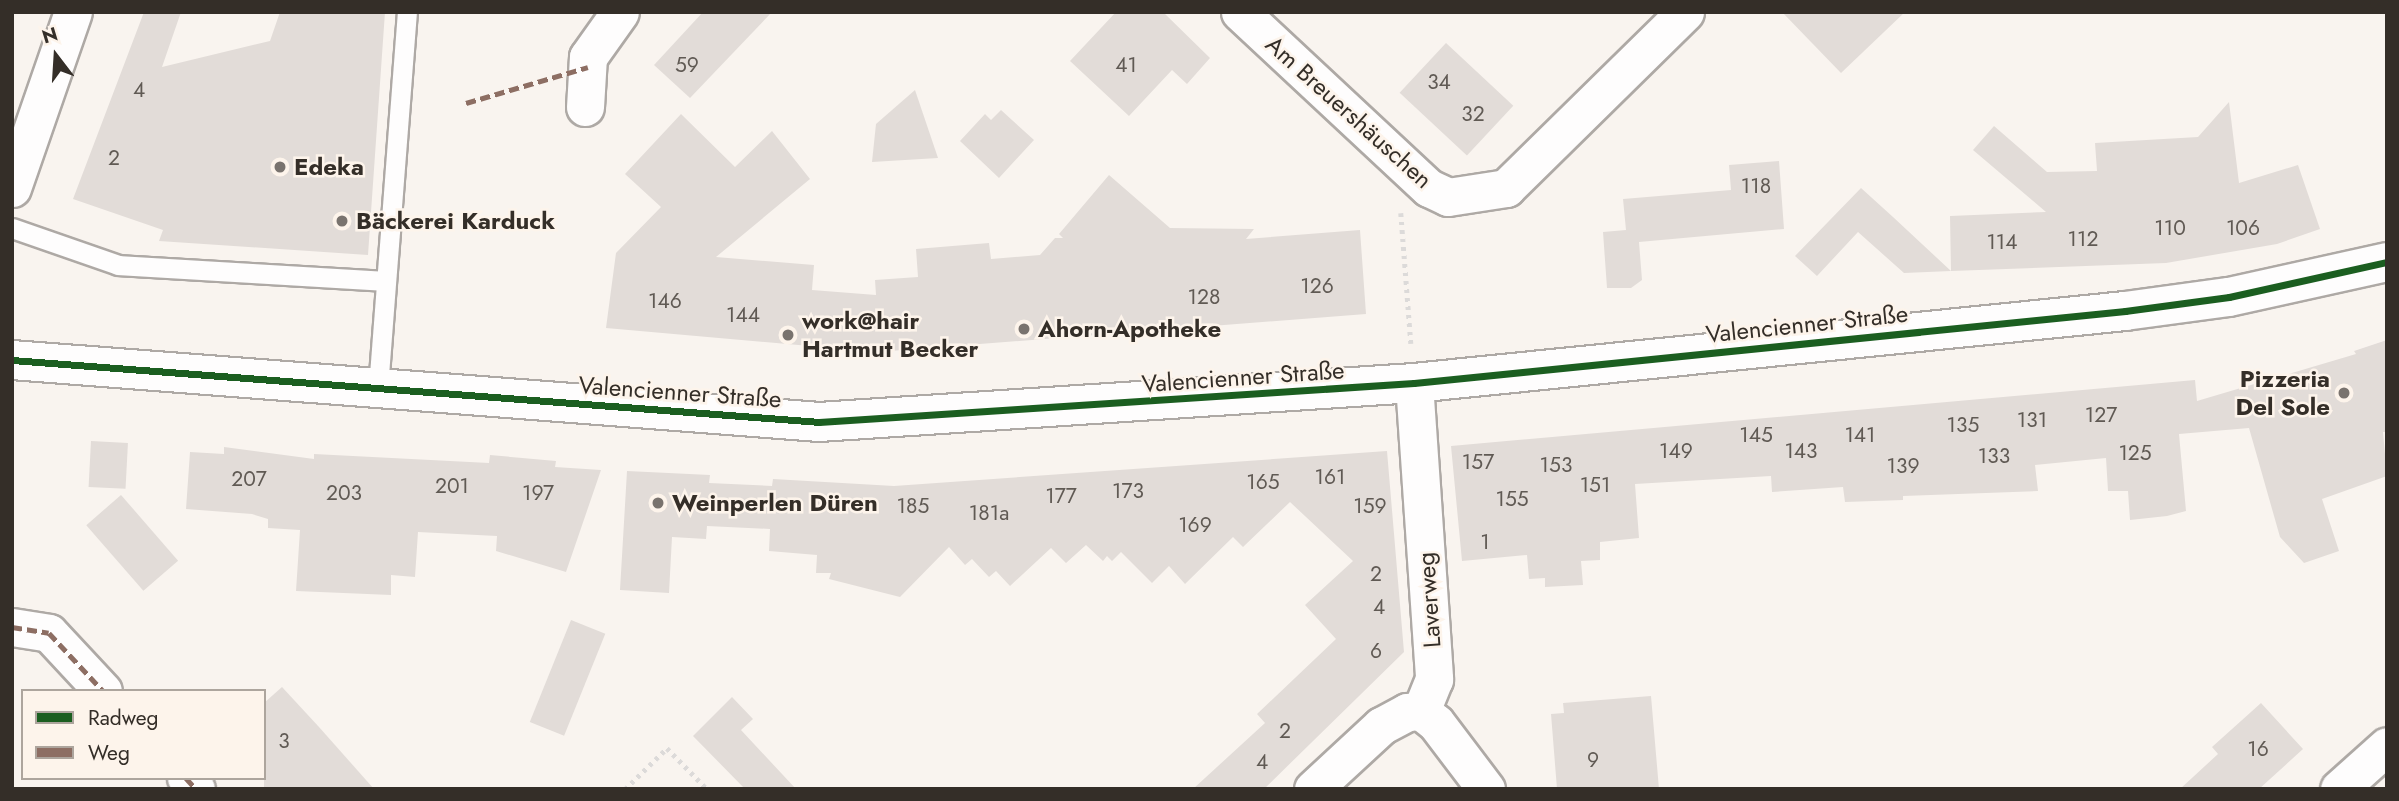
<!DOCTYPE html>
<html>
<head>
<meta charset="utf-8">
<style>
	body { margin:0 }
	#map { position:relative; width:2399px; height:801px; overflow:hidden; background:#f9f4ef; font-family:Jost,sans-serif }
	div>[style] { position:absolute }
	.building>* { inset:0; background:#e2dcd8; transform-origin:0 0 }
	.path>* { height:4.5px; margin-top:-2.25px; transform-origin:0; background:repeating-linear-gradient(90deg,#dcdad9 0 3.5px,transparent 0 8.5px) }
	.roads { filter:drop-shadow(2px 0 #aea9a5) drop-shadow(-2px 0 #aea9a5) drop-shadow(0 2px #aea9a5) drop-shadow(0 -2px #aea9a5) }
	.lane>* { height:19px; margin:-9.5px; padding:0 9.5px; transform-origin:9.5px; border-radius:9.5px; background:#fefdfd }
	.street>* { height:37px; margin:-18.5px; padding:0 18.5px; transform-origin:18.5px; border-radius:18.5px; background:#fefdfd }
	.primary>* { height:38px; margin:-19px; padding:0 19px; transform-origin:19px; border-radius:19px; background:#fefdfd }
	.quiet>* { height:5px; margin-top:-2.5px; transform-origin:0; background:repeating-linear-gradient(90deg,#8d6e63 0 10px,transparent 0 15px) }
	.cycleway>* { height:7px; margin:-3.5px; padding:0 3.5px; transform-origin:3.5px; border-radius:3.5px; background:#1b5e20 }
	.dots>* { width:19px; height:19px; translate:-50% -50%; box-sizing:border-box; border:4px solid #fdf4eb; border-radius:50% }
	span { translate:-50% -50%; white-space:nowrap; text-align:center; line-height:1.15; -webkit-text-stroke:5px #fdf4eb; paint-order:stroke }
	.number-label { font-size:21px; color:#605a54 }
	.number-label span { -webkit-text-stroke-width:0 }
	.street-label { font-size:24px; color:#342e28 }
	.poi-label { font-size:24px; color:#342e28; font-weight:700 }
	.left { translate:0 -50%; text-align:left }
	.right { translate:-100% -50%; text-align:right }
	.frame { position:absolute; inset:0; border:14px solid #342e28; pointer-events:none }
	.legend { position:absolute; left:21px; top:689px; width:245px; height:91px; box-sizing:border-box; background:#fdf4eb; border:2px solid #ada59d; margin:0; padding:9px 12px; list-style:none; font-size:21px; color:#342e28 }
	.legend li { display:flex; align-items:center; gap:14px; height:35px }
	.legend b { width:35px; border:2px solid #ada59d }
	.north { position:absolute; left:21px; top:21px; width:70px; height:70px; -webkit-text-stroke:5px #fdf4eb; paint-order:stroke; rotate:343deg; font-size:19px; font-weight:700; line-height:28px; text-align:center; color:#342e28 }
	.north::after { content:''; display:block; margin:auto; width:24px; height:32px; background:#342e28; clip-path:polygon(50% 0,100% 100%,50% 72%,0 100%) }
</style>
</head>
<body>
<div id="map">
	<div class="building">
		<i style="clip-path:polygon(144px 12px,181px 12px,162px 67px,270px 41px,280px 12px,385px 12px,368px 255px,159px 241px,163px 230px,73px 199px)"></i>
		<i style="clip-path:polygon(703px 12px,772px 12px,690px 98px,654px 65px)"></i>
		<i style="clip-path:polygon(1116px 12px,1163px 12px,1210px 58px,1187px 84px,1172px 70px,1129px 116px,1070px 61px)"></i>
		<i style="clip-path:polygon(1782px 12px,1905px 12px,1841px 73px)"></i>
		<i style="left:1446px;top:43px;width:92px;height:68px;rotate:43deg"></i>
		<i style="clip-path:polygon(915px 90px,938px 158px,872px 162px,876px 124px)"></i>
		<i style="clip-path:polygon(2229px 102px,2239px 183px,2298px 165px,2320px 229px,2277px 244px,2166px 263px,1951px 271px,1950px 216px,2046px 212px,1973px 150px,1994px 126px,2047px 172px,2097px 171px,2095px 143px,2198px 137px)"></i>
		<i style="clip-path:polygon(1001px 110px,1034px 140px,999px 178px,960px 141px,985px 114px,991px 120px)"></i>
		<i style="clip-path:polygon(681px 114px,735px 167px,772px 131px,810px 179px,716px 257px,814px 265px,812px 290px,876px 295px,875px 280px,918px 277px,916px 249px,989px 243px,991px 259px,1040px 255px,1055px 238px,1063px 238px,1059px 234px,1109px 175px,1170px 228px,1254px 229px,1246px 239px,1360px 230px,1366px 314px,877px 352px,606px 328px,616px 253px,661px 207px,625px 174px)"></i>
		<i style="clip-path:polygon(1779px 161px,1784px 229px,1639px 242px,1642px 280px,1631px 288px,1607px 288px,1603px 232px,1626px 230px,1623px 199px,1731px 190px,1729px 165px)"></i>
		<i style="clip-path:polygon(1861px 188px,1893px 217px,1951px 271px,1904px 273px,1858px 232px,1817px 276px,1795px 256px)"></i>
		<i style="clip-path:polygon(2387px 340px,2387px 432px,2383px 432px,2387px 476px,2322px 499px,2339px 551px,2304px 563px,2280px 537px,2249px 428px,2179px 434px,2186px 511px,2167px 516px,2130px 520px,2128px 491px,2108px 491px,2106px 458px,2035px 465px,2038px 491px,1903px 496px,1903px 500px,1845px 502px,1843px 487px,1772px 492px,1771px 476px,1635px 484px,1639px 538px,1600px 542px,1600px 560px,1581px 561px,1583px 585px,1545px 587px,1545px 578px,1529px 579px,1527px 555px,1462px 561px,1451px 446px,2195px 380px,2197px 401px,2356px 354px,2354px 351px)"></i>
		<i style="left:91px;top:441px;width:37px;height:46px;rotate:3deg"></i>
		<i style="clip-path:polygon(224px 447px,314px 459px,314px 454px,489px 463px,490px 455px,556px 461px,555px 467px,601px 470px,566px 572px,496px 551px,497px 536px,418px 532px,415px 577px,391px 575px,391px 595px,296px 591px,300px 530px,268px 528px,268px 519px,252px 514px,186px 509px,190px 452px,224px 454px)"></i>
		<i style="clip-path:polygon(1387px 451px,1404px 652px,1264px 789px,1193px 789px,1265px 723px,1257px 714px,1336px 639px,1305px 605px,1353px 561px,1290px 502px,1243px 547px,1233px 537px,1185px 584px,1169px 566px,1152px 583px,1121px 552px,1112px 561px,1107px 556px,1103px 561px,1086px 545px,1066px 563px,1051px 548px,1010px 586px,996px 571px,989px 577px,972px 559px,965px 565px,949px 547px,900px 597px,829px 579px,831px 573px,816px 573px,817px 555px,769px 551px,770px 529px,707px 526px,706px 539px,672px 537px,669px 593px,620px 590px,627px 471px,710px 475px,709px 483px,772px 486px,773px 479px,894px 486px)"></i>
		<i style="left:121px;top:495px;width:87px;height:46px;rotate:49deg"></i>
		<i style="left:571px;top:620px;width:37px;height:110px;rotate:22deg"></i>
		<i style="clip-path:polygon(282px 687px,319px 727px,374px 789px,264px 789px,264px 703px)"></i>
		<i style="clip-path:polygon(1651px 696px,1659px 789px,1557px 789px,1551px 714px,1564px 713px,1563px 703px)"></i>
		<i style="clip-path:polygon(732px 697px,753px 719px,741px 730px,796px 789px,745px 789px,693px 736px)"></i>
		<i style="clip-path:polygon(2261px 703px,2303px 749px,2259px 789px,2180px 789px,2218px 754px,2212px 747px)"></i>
	</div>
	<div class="path">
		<i style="left:1401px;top:213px;width:131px;rotate:85.6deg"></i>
		<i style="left:625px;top:789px;width:59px;rotate:-44.3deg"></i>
		<i style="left:667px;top:748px;width:57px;rotate:45.7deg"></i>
	</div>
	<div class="roads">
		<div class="lane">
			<i style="left:12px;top:228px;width:112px;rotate:19.2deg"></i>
			<i style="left:118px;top:265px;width:268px;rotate:3.4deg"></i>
			<i style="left:378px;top:388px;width:377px;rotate:-85.6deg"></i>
		</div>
		<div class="street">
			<i style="left:1240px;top:12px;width:258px;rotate:43deg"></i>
			<i style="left:1429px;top:188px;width:21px;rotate:25deg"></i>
			<i style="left:1448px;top:197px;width:59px;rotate:-8.8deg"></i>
			<i style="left:1506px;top:188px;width:251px;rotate:-44.5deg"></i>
			<i style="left:585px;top:107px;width:50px;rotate:-86.6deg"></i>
			<i style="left:588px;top:57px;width:55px;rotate:-54.6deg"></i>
			<i style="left:12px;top:188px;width:186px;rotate:-70.9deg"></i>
			<i style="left:1414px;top:383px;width:297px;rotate:86.1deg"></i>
			<i style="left:1434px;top:679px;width:35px;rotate:112deg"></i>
			<i style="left:1421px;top:711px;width:19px;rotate:39deg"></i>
			<i style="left:1436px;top:723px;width:83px;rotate:52.9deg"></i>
			<i style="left:12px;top:627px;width:37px;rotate:9deg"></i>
			<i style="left:49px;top:633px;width:79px;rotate:47deg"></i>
			<i style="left:186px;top:778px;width:15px;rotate:48deg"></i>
			<i style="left:1313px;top:789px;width:93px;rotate:-42.8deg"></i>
			<i style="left:1381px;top:726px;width:30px;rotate:-28deg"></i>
			<i style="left:1407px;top:712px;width:14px;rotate:-4deg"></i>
			<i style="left:2339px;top:789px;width:64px;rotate:-41.9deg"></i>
		</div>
		<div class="primary">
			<i style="left:12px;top:360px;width:809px;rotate:4.39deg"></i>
			<i style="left:819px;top:422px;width:596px;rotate:-3.75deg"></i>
			<i style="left:1414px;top:383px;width:715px;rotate:-5.78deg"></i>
			<i style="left:2125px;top:311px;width:105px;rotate:-7.7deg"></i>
			<i style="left:2229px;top:297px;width:162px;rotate:-12.5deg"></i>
		</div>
	</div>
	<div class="quiet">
		<i style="left:466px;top:103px;width:127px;rotate:-16.4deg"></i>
		<i style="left:12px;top:627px;width:37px;rotate:9deg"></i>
		<i style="left:49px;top:633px;width:79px;rotate:47deg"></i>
		<i style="left:186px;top:778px;width:15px;rotate:48deg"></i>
	</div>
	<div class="cycleway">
		<i style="left:12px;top:360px;width:809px;rotate:4.39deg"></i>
		<i style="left:819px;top:422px;width:596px;rotate:-3.75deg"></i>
		<i style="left:1414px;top:383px;width:715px;rotate:-5.78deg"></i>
		<i style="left:2125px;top:311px;width:105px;rotate:-7.7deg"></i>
		<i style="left:2229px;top:297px;width:162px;rotate:-12.5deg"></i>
	</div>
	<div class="dots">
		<i style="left:280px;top:167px;background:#79736e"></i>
		<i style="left:342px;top:221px;background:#79736e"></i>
		<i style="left:1024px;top:329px;background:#79736e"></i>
		<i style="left:788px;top:335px;background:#79736e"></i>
		<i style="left:2344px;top:393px;background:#79736e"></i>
		<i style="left:658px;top:503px;background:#79736e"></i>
	</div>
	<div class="number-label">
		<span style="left:687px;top:65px">59</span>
		<span style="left:1126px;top:65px">41</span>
		<span style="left:1439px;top:82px">34</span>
		<span style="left:139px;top:90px">4</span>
		<span style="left:1473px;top:114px">32</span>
		<span style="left:114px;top:158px">2</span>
		<span style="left:1756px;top:186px">118</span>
		<span style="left:2170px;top:228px">110</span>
		<span style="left:2243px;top:228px">106</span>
		<span style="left:2083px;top:239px">112</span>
		<span style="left:2002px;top:242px">114</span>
		<span style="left:1317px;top:286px">126</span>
		<span style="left:1204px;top:297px">128</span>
		<span style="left:665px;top:301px">146</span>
		<span style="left:743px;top:315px">144</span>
		<span style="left:2101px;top:415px">127</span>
		<span style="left:2032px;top:420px">131</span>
		<span style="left:1963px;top:425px">135</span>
		<span style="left:1756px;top:435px">145</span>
		<span style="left:1860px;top:435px">141</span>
		<span style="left:1676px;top:451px">149</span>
		<span style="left:1801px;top:451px">143</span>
		<span style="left:2135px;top:453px">125</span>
		<span style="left:1994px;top:456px">133</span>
		<span style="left:1478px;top:462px">157</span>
		<span style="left:1556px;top:465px">153</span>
		<span style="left:1903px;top:466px">139</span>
		<span style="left:1330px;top:477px">161</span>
		<span style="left:249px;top:479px">207</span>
		<span style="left:1263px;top:482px">165</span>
		<span style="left:1595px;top:485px">151</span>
		<span style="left:452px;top:486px">201</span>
		<span style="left:1128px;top:491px">173</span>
		<span style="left:344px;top:493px">203</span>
		<span style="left:538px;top:493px">197</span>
		<span style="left:1061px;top:496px">177</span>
		<span style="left:1512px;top:499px">155</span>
		<span style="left:913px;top:506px">185</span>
		<span style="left:1370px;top:506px">159</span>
		<span style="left:989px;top:513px">181a</span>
		<span style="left:1195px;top:525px">169</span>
		<span style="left:1485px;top:542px">1</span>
		<span style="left:1376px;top:574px">2</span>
		<span style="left:1379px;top:607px">4</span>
		<span style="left:1376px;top:651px">6</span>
		<span style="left:1285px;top:731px">2</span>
		<span style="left:284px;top:741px">3</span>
		<span style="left:2258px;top:749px">16</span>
		<span style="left:1593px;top:760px">9</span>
		<span style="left:1262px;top:762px">4</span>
	</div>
	<div class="street-label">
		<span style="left:1349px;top:112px;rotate:42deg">Am Breuershäuschen</span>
		<span style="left:1807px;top:324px;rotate:-6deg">Valencienner Straße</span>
		<span style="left:1243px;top:377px;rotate:-4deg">Valencienner Straße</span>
		<span style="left:680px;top:392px;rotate:4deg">Valencienner Straße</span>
		<span style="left:1429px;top:600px;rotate:-94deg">Laverweg</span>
	</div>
	<div class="poi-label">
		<span class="left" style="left:294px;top:167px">Edeka</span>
		<span class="left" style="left:356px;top:221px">Bäckerei Karduck</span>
		<span class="left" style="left:802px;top:335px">work@hair<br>Hartmut Becker</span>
		<span class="left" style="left:1038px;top:329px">Ahorn-Apotheke</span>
		<span class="right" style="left:2330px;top:393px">Pizzeria<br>Del Sole</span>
		<span class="left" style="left:672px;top:503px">Weinperlen Düren</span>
	</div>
	<div class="frame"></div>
	<ul class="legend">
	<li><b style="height:9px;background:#1b5e20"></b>Radweg</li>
	<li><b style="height:9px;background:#8d6e63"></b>Weg</li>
	</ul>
	<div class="north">N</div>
</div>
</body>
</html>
